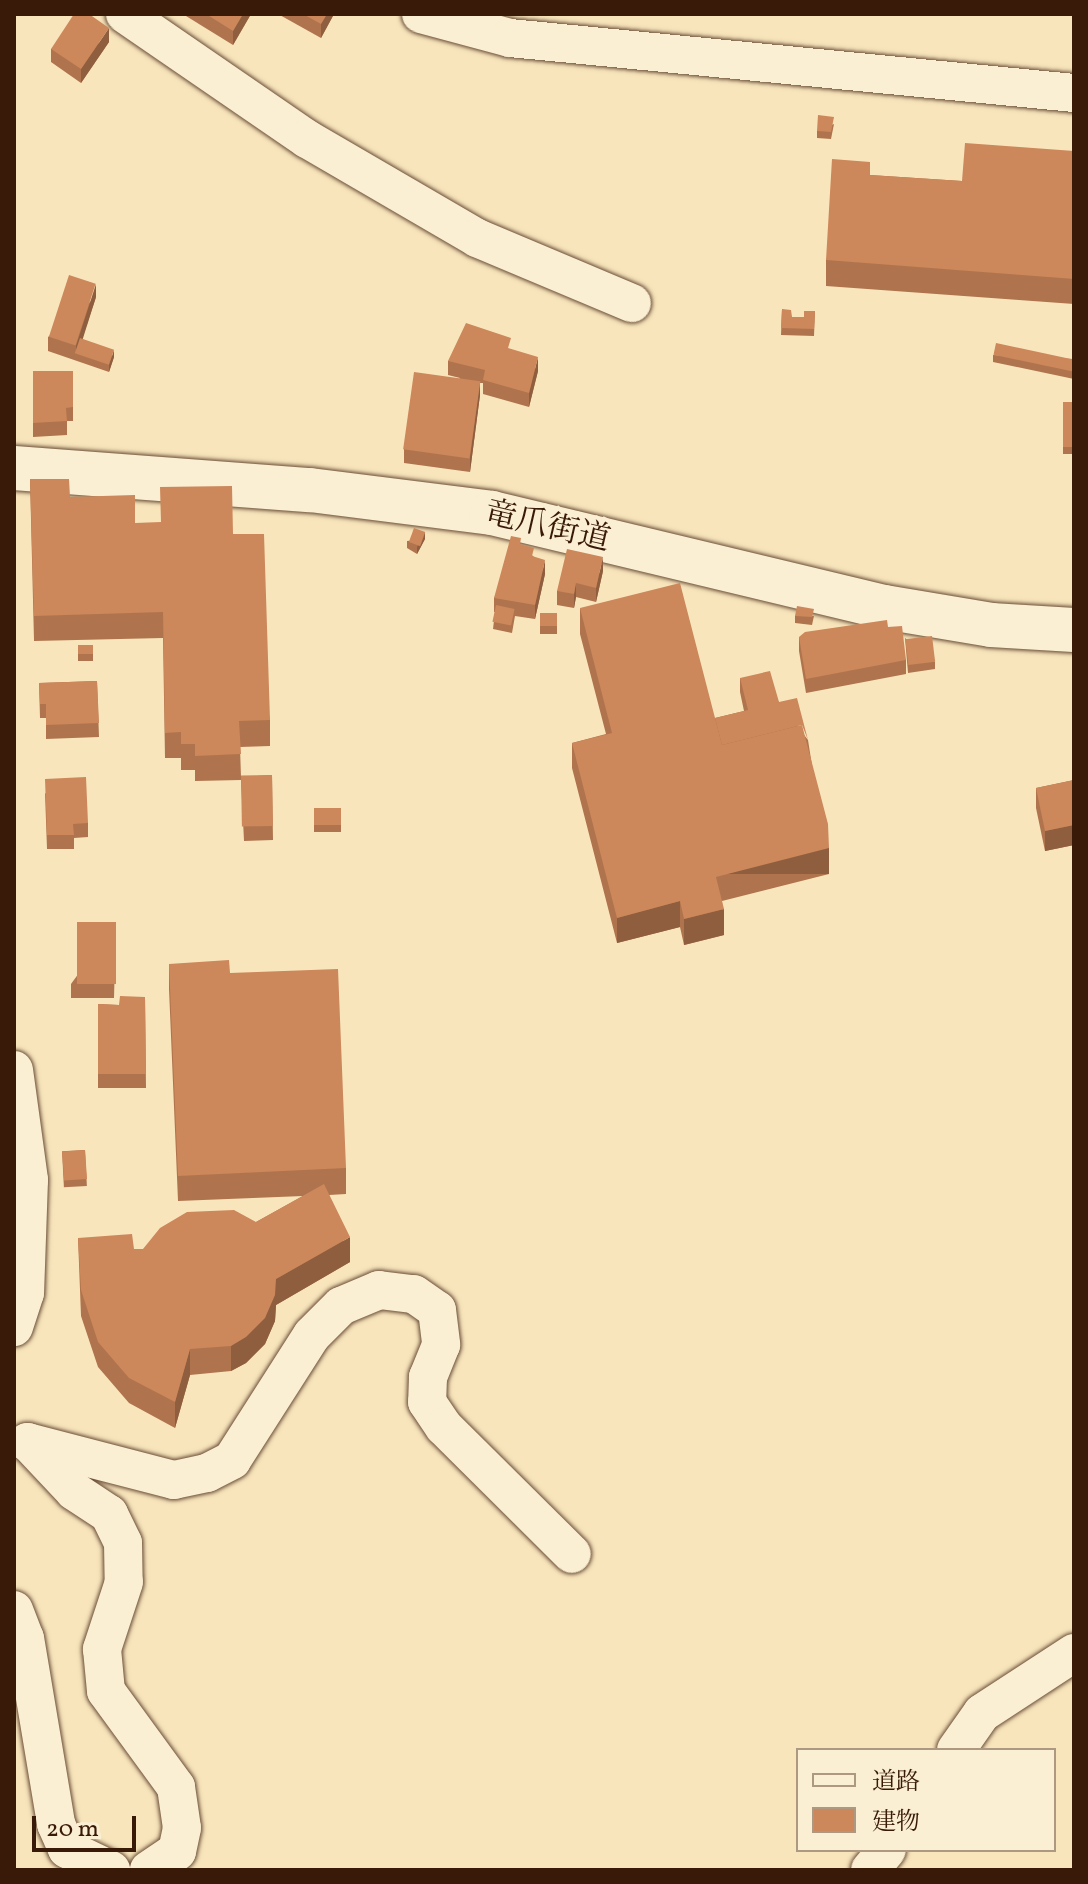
<!DOCTYPE html>
<meta charset="utf-8">
<style>
body{margin:0}
#map{position:relative;width:1088px;height:1884px;overflow:hidden;background:#f8e5bc;font-family:Vollkorn,"Noto Serif JP",serif}
div>[style]{position:absolute}
[style*='--x']{left:calc(var(--x)*1px);top:calc(var(--y)*1px);width:calc(var(--w)*1px);rotate:calc(var(--a)*1deg)}
.roads{filter:drop-shadow(0 0 2px #694d36) drop-shadow(0 0 2px #694d36)}
.street>*{height:38px;margin:-19px;padding:0 19px;transform-origin:19px;border-radius:19px;background:#faeed3}
.secondary>*{height:44px;margin:-22px;padding:0 22px;transform-origin:22px;border-radius:22px;background:#faeed3}
.wall>*{inset:0;background:#af744d;transform-origin:0 0}
.shaded-wall>*{inset:0;background:#8f5e3f;transform-origin:0 0}
.building>*{inset:0;background:#cc875a;transform-origin:0 0}
span{translate:-50% -50%;white-space:nowrap;text-align:center;line-height:1.15;-webkit-text-stroke:8px #faeed3;paint-order:stroke}
.street-label{font-size:32px;color:#391a09}
.frame{position:absolute;inset:0;border:16px solid #391a09;pointer-events:none}
.legend{position:absolute;left:796px;top:1748px;width:260px;height:104px;box-sizing:border-box;background:#faeed3;border:2px solid #ad9982;margin:0;padding:10px 14px;list-style:none;font-size:24px;color:#391a09}
.legend li{display:flex;align-items:center;gap:16px;height:40px}
.legend b{width:40px;border:2px solid #ad9982}
.scale{position:absolute;left:32px;top:1816px;width:104px;height:36px;box-sizing:border-box;border:4px solid #391a09;border-top:0;padding-left:10px;font-size:24px;line-height:28px;white-space:nowrap;color:#391a09;-webkit-text-stroke:6px #faeed3;paint-order:stroke}
</style>
<div id="map">
<div class="roads">
<div class="street">
<i style="--x:125;--y:14;--w:221;--a:34.5"></i>
<i style="--x:307;--y:139;--w:197;--a:30.2"></i>
<i style="--x:477;--y:238;--w:168;--a:22.8"></i>
<i style="--x:421;--y:14;--w:92;--a:15.1"></i>
<i style="--x:510;--y:38;--w:567;--a:5.57"></i>
<i style="--x:14;--y:1070;--w:111;--a:82.2"></i>
<i style="--x:29;--y:1180;--w:113;--a:92"></i>
<i style="--x:25;--y:1293;--w:36;--a:108"></i>
<i style="--x:27;--y:1442;--w:152;--a:14.5"></i>
<i style="--x:174;--y:1480;--w:34;--a:-12"></i>
<i style="--x:207;--y:1473;--w:28;--a:-27"></i>
<i style="--x:232;--y:1460;--w:148;--a:-57.4"></i>
<i style="--x:312;--y:1335;--w:41;--a:-45"></i>
<i style="--x:341;--y:1306;--w:41;--a:-22.8"></i>
<i style="--x:379;--y:1290;--w:35;--a:7"></i>
<i style="--x:414;--y:1294;--w:28;--a:35"></i>
<i style="--x:437;--y:1310;--w:35;--a:83"></i>
<i style="--x:441;--y:1345;--w:35;--a:112"></i>
<i style="--x:428;--y:1377;--w:25;--a:92"></i>
<i style="--x:427;--y:1402;--w:30;--a:56"></i>
<i style="--x:444;--y:1427;--w:180;--a:44.8"></i>
<i style="--x:28;--y:1442;--w:67;--a:46.8"></i>
<i style="--x:74;--y:1491;--w:42;--a:33.3"></i>
<i style="--x:109;--y:1514;--w:32;--a:64"></i>
<i style="--x:123;--y:1543;--w:39;--a:89"></i>
<i style="--x:124;--y:1582;--w:71;--a:108.2"></i>
<i style="--x:102;--y:1649;--w:42;--a:84.6"></i>
<i style="--x:106;--y:1691;--w:119;--a:53.9"></i>
<i style="--x:176;--y:1787;--w:41;--a:81.7"></i>
<i style="--x:182;--y:1828;--w:24;--a:102"></i>
<i style="--x:177;--y:1851;--w:34;--a:146"></i>
<i style="--x:14;--y:1610;--w:30;--a:69"></i>
<i style="--x:25;--y:1638;--w:189;--a:80.5"></i>
<i style="--x:56;--y:1824;--w:27;--a:66"></i>
<i style="--x:67;--y:1849;--w:49;--a:25.5"></i>
<i style="--x:956;--y:1750;--w:45;--a:-54.9"></i>
<i style="--x:982;--y:1713;--w:110;--a:-33.1"></i>
<i style="--x:870;--y:1870;--w:26;--a:-50"></i>
</div>
<div class="secondary">
<i style="--x:14;--y:468;--w:297;--a:4.3"></i>
<i style="--x:310;--y:490;--w:183;--a:7.2"></i>
<i style="--x:492;--y:513;--w:403;--a:13.5"></i>
<i style="--x:884;--y:607;--w:109;--a:9.5"></i>
<i style="--x:991;--y:625;--w:83;--a:3.4"></i>
</div>
</div>
<div class="wall">
<i style="clip-path:polygon(186px 14px,251px 14px,233px 45px,186px 16px)"></i>
<i style="clip-path:polygon(278px 14px,334px 14px,321px 38px)"></i>
<i style="clip-path:polygon(109px 42px,81px 83px,51px 62px,51px 49px)"></i>
<i style="clip-path:polygon(834px 124px,831px 139px,817px 138px,817px 131px)"></i>
<i style="clip-path:polygon(1074px 151px,1074px 304px,826px 286px,826px 260px,870px 175px,962px 181px)"></i>
<i style="clip-path:polygon(96px 297px,82px 339px,114px 357px,109px 372px,48px 351px,48px 337px)"></i>
<i style="clip-path:polygon(782px 309px,792px 317px,804px 317px,815px 311px,814px 336px,781px 335px)"></i>
<i style="clip-path:polygon(511px 349px,538px 371px,529px 407px,483px 394px,483px 383px,480px 383px,480px 395px,470px 472px,404px 463px,404px 449px,460px 378px,448px 375px,448px 361px)"></i>
<i style="clip-path:polygon(993px 355px,1074px 359px,1074px 379px,993px 362px)"></i>
<i style="clip-path:polygon(33px 371px,73px 371px,73px 421px,67px 421px,67px 435px,33px 437px)"></i>
<i style="left:1063px;top:402px;width:11px;height:52px"></i>
<i style="clip-path:polygon(30px 479px,70px 497px,135px 523px,233px 534px,270px 720px,270px 746px,240px 747px,241px 777px,272px 775px,273px 840px,244px 841px,241px 780px,195px 781px,195px 770px,181px 770px,181px 758px,165px 758px,163px 638px,34px 641px)"></i>
<i style="clip-path:polygon(425px 539px,417px 554px,407px 548px,407px 541px)"></i>
<i style="clip-path:polygon(521px 545px,534px 557px,545px 574px,535px 619px,515px 616px,512px 633px,493px 629px,495px 612px,494px 612px,494px 598px)"></i>
<i style="clip-path:polygon(603px 571px,596px 602px,576px 597px,574px 608px,557px 605px,557px 591px)"></i>
<i style="clip-path:polygon(580px 608px,715px 718px,744px 711px,740px 692px,740px 678px,779px 702px,808px 740px,829px 874px,722px 901px,724px 935px,684px 945px,680px 927px,617px 943px,572px 768px,572px 743px,606px 734px,580px 634px)"></i>
<i style="left:540px;top:613px;width:17px;height:21px"></i>
<i style="clip-path:polygon(795px 616px,814px 616px,812px 625px,795px 623px)"></i>
<i style="clip-path:polygon(888px 627px,906px 660px,906px 674px,806px 693px,799px 651px,799px 637px)"></i>
<i style="clip-path:polygon(905px 638px,935px 662px,935px 669px,908px 673px)"></i>
<i style="left:93px;top:645px;width:16px;height:15px;rotate:90deg"></i>
<i style="clip-path:polygon(97px 681px,99px 737px,46px 739px,46px 718px,40px 718px,39px 683px)"></i>
<i style="clip-path:polygon(1074px 780px,1074px 845px,1045px 851px,1036px 808px,1036px 788px)"></i>
<i style="clip-path:polygon(45px 793px,88px 823px,88px 837px,74px 838px,74px 849px,47px 849px)"></i>
<i style="left:341px;top:808px;width:24px;height:27px;rotate:90deg"></i>
<i style="clip-path:polygon(116px 922px,114px 998px,71px 998px,71px 984px)"></i>
<i style="clip-path:polygon(169px 964px,230px 973px,346px 1168px,346px 1194px,329px 1195px,350px 1262px,276px 1305px,275px 1321px,265px 1344px,246px 1363px,231px 1371px,190px 1375px,175px 1428px,129px 1403px,98px 1367px,81px 1316px,78px 1238px,134px 1249px,143px 1249px,256px 1222px,303px 1196px,178px 1201px,169px 989px)"></i>
<i style="clip-path:polygon(145px 997px,146px 1088px,98px 1088px,98px 1004px,119px 1005px)"></i>
<i style="left:85px;top:1150px;width:36px;height:23px;rotate:87deg"></i>
</div>
<div class="shaded-wall">
<i style="clip-path:polygon(243px 14px,251px 14px,233px 45px,233px 31px)"></i>
<i style="clip-path:polygon(327px 14px,334px 14px,321px 38px,321px 24px)"></i>
<i style="clip-path:polygon(109px 28px,109px 42px,81px 83px,81px 69px)"></i>
<i style="clip-path:polygon(96px 284px,96px 297px,78px 354px,76px 353px,76px 346px)"></i>
<i style="clip-path:polygon(114px 350px,114px 357px,109px 372px,109px 365px)"></i>
<i style="clip-path:polygon(538px 357px,538px 371px,529px 407px,529px 393px)"></i>
<i style="clip-path:polygon(480px 381px,480px 395px,470px 472px,470px 458px)"></i>
<i style="clip-path:polygon(425px 532px,425px 539px,417px 554px,417px 547px)"></i>
<i style="clip-path:polygon(603px 557px,603px 571px,596px 602px,596px 588px)"></i>
<i style="clip-path:polygon(545px 560px,545px 574px,535px 619px,535px 605px)"></i>
<i style="clip-path:polygon(576px 583px,576px 597px,574px 608px,574px 594px)"></i>
<i style="clip-path:polygon(1074px 825px,1074px 845px,1045px 851px,1045px 831px)"></i>
<i style="left:829px;top:848px;width:26px;height:117px;rotate:90deg"></i>
<i style="clip-path:polygon(680px 901px,680px 927px,617px 943px,617px 918px)"></i>
<i style="clip-path:polygon(724px 909px,724px 935px,684px 945px,684px 919px)"></i>
<i style="clip-path:polygon(350px 1237px,350px 1262px,276px 1305px,275px 1321px,265px 1344px,246px 1363px,231px 1371px,231px 1346px,276px 1279px)"></i>
<i style="clip-path:polygon(190px 1349px,190px 1375px,175px 1428px,175px 1402px)"></i>
</div>
<div class="building">
<i style="clip-path:polygon(74px 14px,89px 14px,109px 28px,81px 69px,51px 49px)"></i>
<i style="clip-path:polygon(206px 14px,243px 14px,233px 31px)"></i>
<i style="clip-path:polygon(303px 14px,327px 14px,321px 24px)"></i>
<i style="clip-path:polygon(818px 115px,834px 117px,831px 132px,817px 131px)"></i>
<i style="clip-path:polygon(965px 143px,1074px 151px,1074px 279px,826px 260px,832px 159px,870px 162px,870px 175px,962px 181px)"></i>
<i style="left:69px;top:275px;width:28px;height:65px;rotate:18deg"></i>
<i style="clip-path:polygon(782px 309px,791px 310px,792px 317px,804px 317px,804px 311px,815px 311px,814px 329px,781px 328px)"></i>
<i style="clip-path:polygon(466px 323px,511px 338px,508px 348px,538px 357px,529px 393px,483px 380px,485px 370px,448px 361px)"></i>
<i style="left:80px;top:338px;width:36px;height:16px;rotate:19deg"></i>
<i style="left:996px;top:343px;width:80px;height:12px;rotate:12deg"></i>
<i style="clip-path:polygon(33px 371px,73px 371px,73px 407px,66px 408px,67px 421px,33px 423px)"></i>
<i style="left:414px;top:372px;width:67px;height:78px;rotate:8deg"></i>
<i style="left:1063px;top:402px;width:11px;height:45px"></i>
<i style="clip-path:polygon(30px 479px,69px 479px,70px 497px,135px 495px,135px 523px,161px 522px,160px 487px,232px 486px,233px 534px,264px 534px,270px 720px,239px 721px,241px 754px,195px 756px,195px 744px,181px 744px,181px 732px,165px 733px,163px 612px,34px 616px)"></i>
<i style="left:414px;top:528px;width:12px;height:15px;rotate:20deg"></i>
<i style="clip-path:polygon(511px 536px,521px 538px,520px 544px,534px 548px,532px 556px,545px 560px,535px 605px,494px 598px)"></i>
<i style="clip-path:polygon(567px 549px,603px 557px,596px 588px,576px 583px,574px 594px,557px 591px)"></i>
<i style="clip-path:polygon(680px 583px,722px 745px,802px 725px,828px 824px,829px 848px,716px 877px,724px 909px,684px 919px,680px 901px,617px 918px,572px 743px,612px 733px,580px 608px)"></i>
<i style="left:496px;top:605px;width:19px;height:17px;rotate:12deg"></i>
<i style="clip-path:polygon(797px 606px,814px 609px,812px 617px,795px 616px)"></i>
<i style="left:540px;top:613px;width:17px;height:13px"></i>
<i style="clip-path:polygon(887px 620px,888px 627px,902px 626px,906px 660px,806px 679px,799px 637px,805px 632px)"></i>
<i style="left:932px;top:636px;width:26px;height:27px;rotate:83deg"></i>
<i style="left:93px;top:645px;width:9px;height:15px;rotate:90deg"></i>
<i style="clip-path:polygon(770px 671px,779px 702px,797px 698px,808px 740px,802px 725px,722px 745px,715px 718px,748px 710px,740px 678px)"></i>
<i style="clip-path:polygon(97px 681px,99px 723px,46px 725px,46px 704px,40px 704px,39px 683px)"></i>
<i style="left:272px;top:775px;width:51px;height:31px;rotate:89deg"></i>
<i style="clip-path:polygon(86px 777px,88px 823px,73px 824px,74px 835px,47px 835px,45px 779px)"></i>
<i style="clip-path:polygon(1074px 780px,1074px 825px,1045px 831px,1036px 788px)"></i>
<i style="left:341px;top:808px;width:17px;height:27px;rotate:90deg"></i>
<i style="left:77px;top:922px;width:39px;height:62px"></i>
<i style="clip-path:polygon(229px 960px,230px 973px,338px 969px,346px 1168px,178px 1176px,169px 964px)"></i>
<i style="clip-path:polygon(120px 996px,145px 997px,146px 1074px,98px 1074px,98px 1004px,119px 1005px)"></i>
<i style="left:85px;top:1150px;width:29px;height:23px;rotate:86deg"></i>
<i style="clip-path:polygon(324px 1184px,350px 1237px,276px 1279px,275px 1295px,265px 1318px,246px 1337px,231px 1346px,190px 1349px,175px 1402px,129px 1378px,98px 1342px,81px 1290px,78px 1238px,132px 1234px,134px 1249px,143px 1249px,160px 1228px,187px 1212px,234px 1210px,256px 1222px)"></i>
</div>
<div class="street-label">
<span style="left:547px;top:528px;rotate:13deg">竜爪街道</span>
</div>
<div class="frame"></div>
<ul class="legend">
<li><b style="height:10px;background:#faeed3"></b>道路</li>
<li><b style="height:22px;background:#cc875a"></b>建物</li>
</ul>
<div class="scale">20 m</div>
</div>
